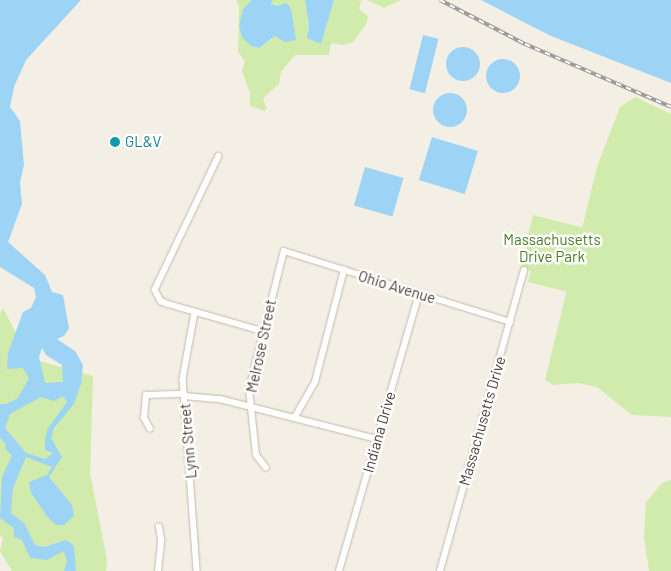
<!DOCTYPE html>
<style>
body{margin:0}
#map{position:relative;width:671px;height:571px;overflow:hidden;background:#f4efe5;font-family:Barlow,sans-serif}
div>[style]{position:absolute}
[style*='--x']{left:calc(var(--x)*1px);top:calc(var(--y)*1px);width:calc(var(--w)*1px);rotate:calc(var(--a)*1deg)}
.green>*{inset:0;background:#d0ebab}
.water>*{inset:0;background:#9dd4f5;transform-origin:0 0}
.round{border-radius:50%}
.roads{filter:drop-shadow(0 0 1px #c3b9aa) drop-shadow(0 0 1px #c3b9aa)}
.minor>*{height:5.5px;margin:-2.75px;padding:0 2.75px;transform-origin:2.75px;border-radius:2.75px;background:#fff}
.rail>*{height:4px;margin-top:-2px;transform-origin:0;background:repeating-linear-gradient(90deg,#fff 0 5.5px,#959595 0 11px);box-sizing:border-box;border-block:1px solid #959595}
.dots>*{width:14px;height:14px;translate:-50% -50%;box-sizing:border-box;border:2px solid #fff;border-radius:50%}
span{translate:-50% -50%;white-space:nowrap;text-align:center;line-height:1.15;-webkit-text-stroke:5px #fff;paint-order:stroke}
.culture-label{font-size:15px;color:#0d838f}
.left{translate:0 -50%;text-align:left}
.park-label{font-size:15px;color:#487d23}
.street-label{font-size:15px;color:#473f34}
</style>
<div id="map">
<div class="green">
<i style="clip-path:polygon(236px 0,252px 0,251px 46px,259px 48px,272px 39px,278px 6px,270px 4px,272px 0,305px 0,309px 26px,307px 38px,321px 43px,334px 0,361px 0,359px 9px,368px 16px,367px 23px,353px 42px,343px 45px,331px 43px,329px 55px,295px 55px,281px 72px,279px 84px,263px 98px,267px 109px,265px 111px,250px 106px,250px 93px,242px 71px,245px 61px,238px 52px,239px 6px)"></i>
<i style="clip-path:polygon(367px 0,401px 0,384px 8px)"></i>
<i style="clip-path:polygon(635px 97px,671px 114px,671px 417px,632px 415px,597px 387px,578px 383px,553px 385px,545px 380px,597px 167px,620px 107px)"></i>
<i style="clip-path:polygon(533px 215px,584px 228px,568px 292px,528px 282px,531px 271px,520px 268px)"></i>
<i style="clip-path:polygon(3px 308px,29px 358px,93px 376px,90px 473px,107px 560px,106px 571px,12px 571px,0 551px,3px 538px,0 535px,0 314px)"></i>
<i style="clip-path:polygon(671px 480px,671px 571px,649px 571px,644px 537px,646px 502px,662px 483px)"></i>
</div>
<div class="water">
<i style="clip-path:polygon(evenodd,0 0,81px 0,26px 60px,14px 87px,10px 107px,20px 121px,24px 165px,20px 182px,22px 204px,8px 242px,45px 275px,52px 292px,63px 295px,69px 328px,64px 336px,57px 339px,75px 351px,83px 365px,81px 384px,74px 404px,54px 428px,51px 438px,62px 457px,49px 477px,72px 505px,74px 516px,64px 525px,56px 525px,49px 519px,31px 493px,29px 482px,47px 475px,52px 467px,26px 457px,13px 488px,11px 513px,24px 523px,35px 545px,44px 547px,66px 540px,74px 546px,76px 571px,64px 571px,67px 561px,64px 551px,47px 560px,30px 558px,22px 540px,14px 537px,14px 528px,0 518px,2px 477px,12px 455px,5px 449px,6px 444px,0 438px,0 404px,6px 404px,18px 398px,29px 378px,23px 368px,7px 369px,8px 353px,23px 312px,31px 308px,36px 297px,34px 288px,0 267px,0 0,42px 348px,46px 355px,62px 365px,63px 382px,45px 383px,39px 357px,42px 348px,0 0,63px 396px,67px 402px,48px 428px,45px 439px,45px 450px,53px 453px,45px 459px,26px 453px,5px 428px,10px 414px,41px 397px,54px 401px,63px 396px)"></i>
<i style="clip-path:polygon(252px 0,272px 0,271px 4px,278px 6px,286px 3px,291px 8px,296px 40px,285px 42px,275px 36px,259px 48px,251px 46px,242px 37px,239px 26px,243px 9px)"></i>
<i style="clip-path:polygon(305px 0,334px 0,321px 44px,307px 38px,309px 26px)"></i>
<i style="clip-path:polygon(481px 0,671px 0,671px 83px,551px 36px)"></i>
<i style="left:423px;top:35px;width:16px;height:56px;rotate:14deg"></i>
<i class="round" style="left:446px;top:47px;width:34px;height:34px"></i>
<i class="round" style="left:486px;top:59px;width:34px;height:34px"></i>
<i class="round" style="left:433px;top:93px;width:34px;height:34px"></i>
<i style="left:432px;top:137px;width:48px;height:45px;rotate:17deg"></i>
<i style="left:365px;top:167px;width:40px;height:40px;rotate:16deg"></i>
</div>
<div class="roads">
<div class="minor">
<i style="--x:219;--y:156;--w:148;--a:115.5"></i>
<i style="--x:155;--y:290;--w:13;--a:61"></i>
<i style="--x:161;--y:301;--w:8;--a:23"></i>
<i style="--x:168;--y:304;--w:98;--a:16"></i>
<i style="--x:195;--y:313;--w:67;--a:100.3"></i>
<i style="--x:183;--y:379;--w:193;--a:85.8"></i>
<i style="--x:184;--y:396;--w:36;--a:5"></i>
<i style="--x:220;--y:399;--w:162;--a:14.3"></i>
<i style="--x:295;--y:417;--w:40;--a:-60.3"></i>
<i style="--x:315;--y:382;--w:116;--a:-75.5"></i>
<i style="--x:150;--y:429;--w:13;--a:-119"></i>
<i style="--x:144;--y:418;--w:23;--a:-85"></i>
<i style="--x:146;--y:395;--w:38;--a:-2"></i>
<i style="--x:266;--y:468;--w:16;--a:-128"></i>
<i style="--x:256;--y:455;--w:65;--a:-96.1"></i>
<i style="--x:249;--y:390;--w:143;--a:-75.9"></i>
<i style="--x:284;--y:251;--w:237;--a:17.4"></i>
<i style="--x:158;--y:571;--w:31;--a:-84"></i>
<i style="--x:161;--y:540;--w:13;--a:-99"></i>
<i style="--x:339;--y:571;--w:288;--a:-73.9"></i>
<i style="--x:440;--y:571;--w:312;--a:-74.4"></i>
</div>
</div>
<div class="rail">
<i style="--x:440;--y:0;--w:96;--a:27.4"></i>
<i style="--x:525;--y:44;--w:159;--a:23.3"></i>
</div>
<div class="dots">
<i style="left:115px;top:142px;background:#0f9aa8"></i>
</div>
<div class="culture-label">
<span class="left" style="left:125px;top:142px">GL&amp;V</span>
</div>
<div class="park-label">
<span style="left:552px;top:248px">Massachusetts<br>Drive Park</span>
</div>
<div class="street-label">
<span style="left:397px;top:287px;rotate:17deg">Ohio Avenue</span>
<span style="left:261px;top:346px;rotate:-78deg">Melrose Street</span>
<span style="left:482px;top:421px;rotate:-74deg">Massachusetts Drive</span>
<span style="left:379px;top:432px;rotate:-74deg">Indiana Drive</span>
<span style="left:188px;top:441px;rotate:-95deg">Lynn Street</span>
</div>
</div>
